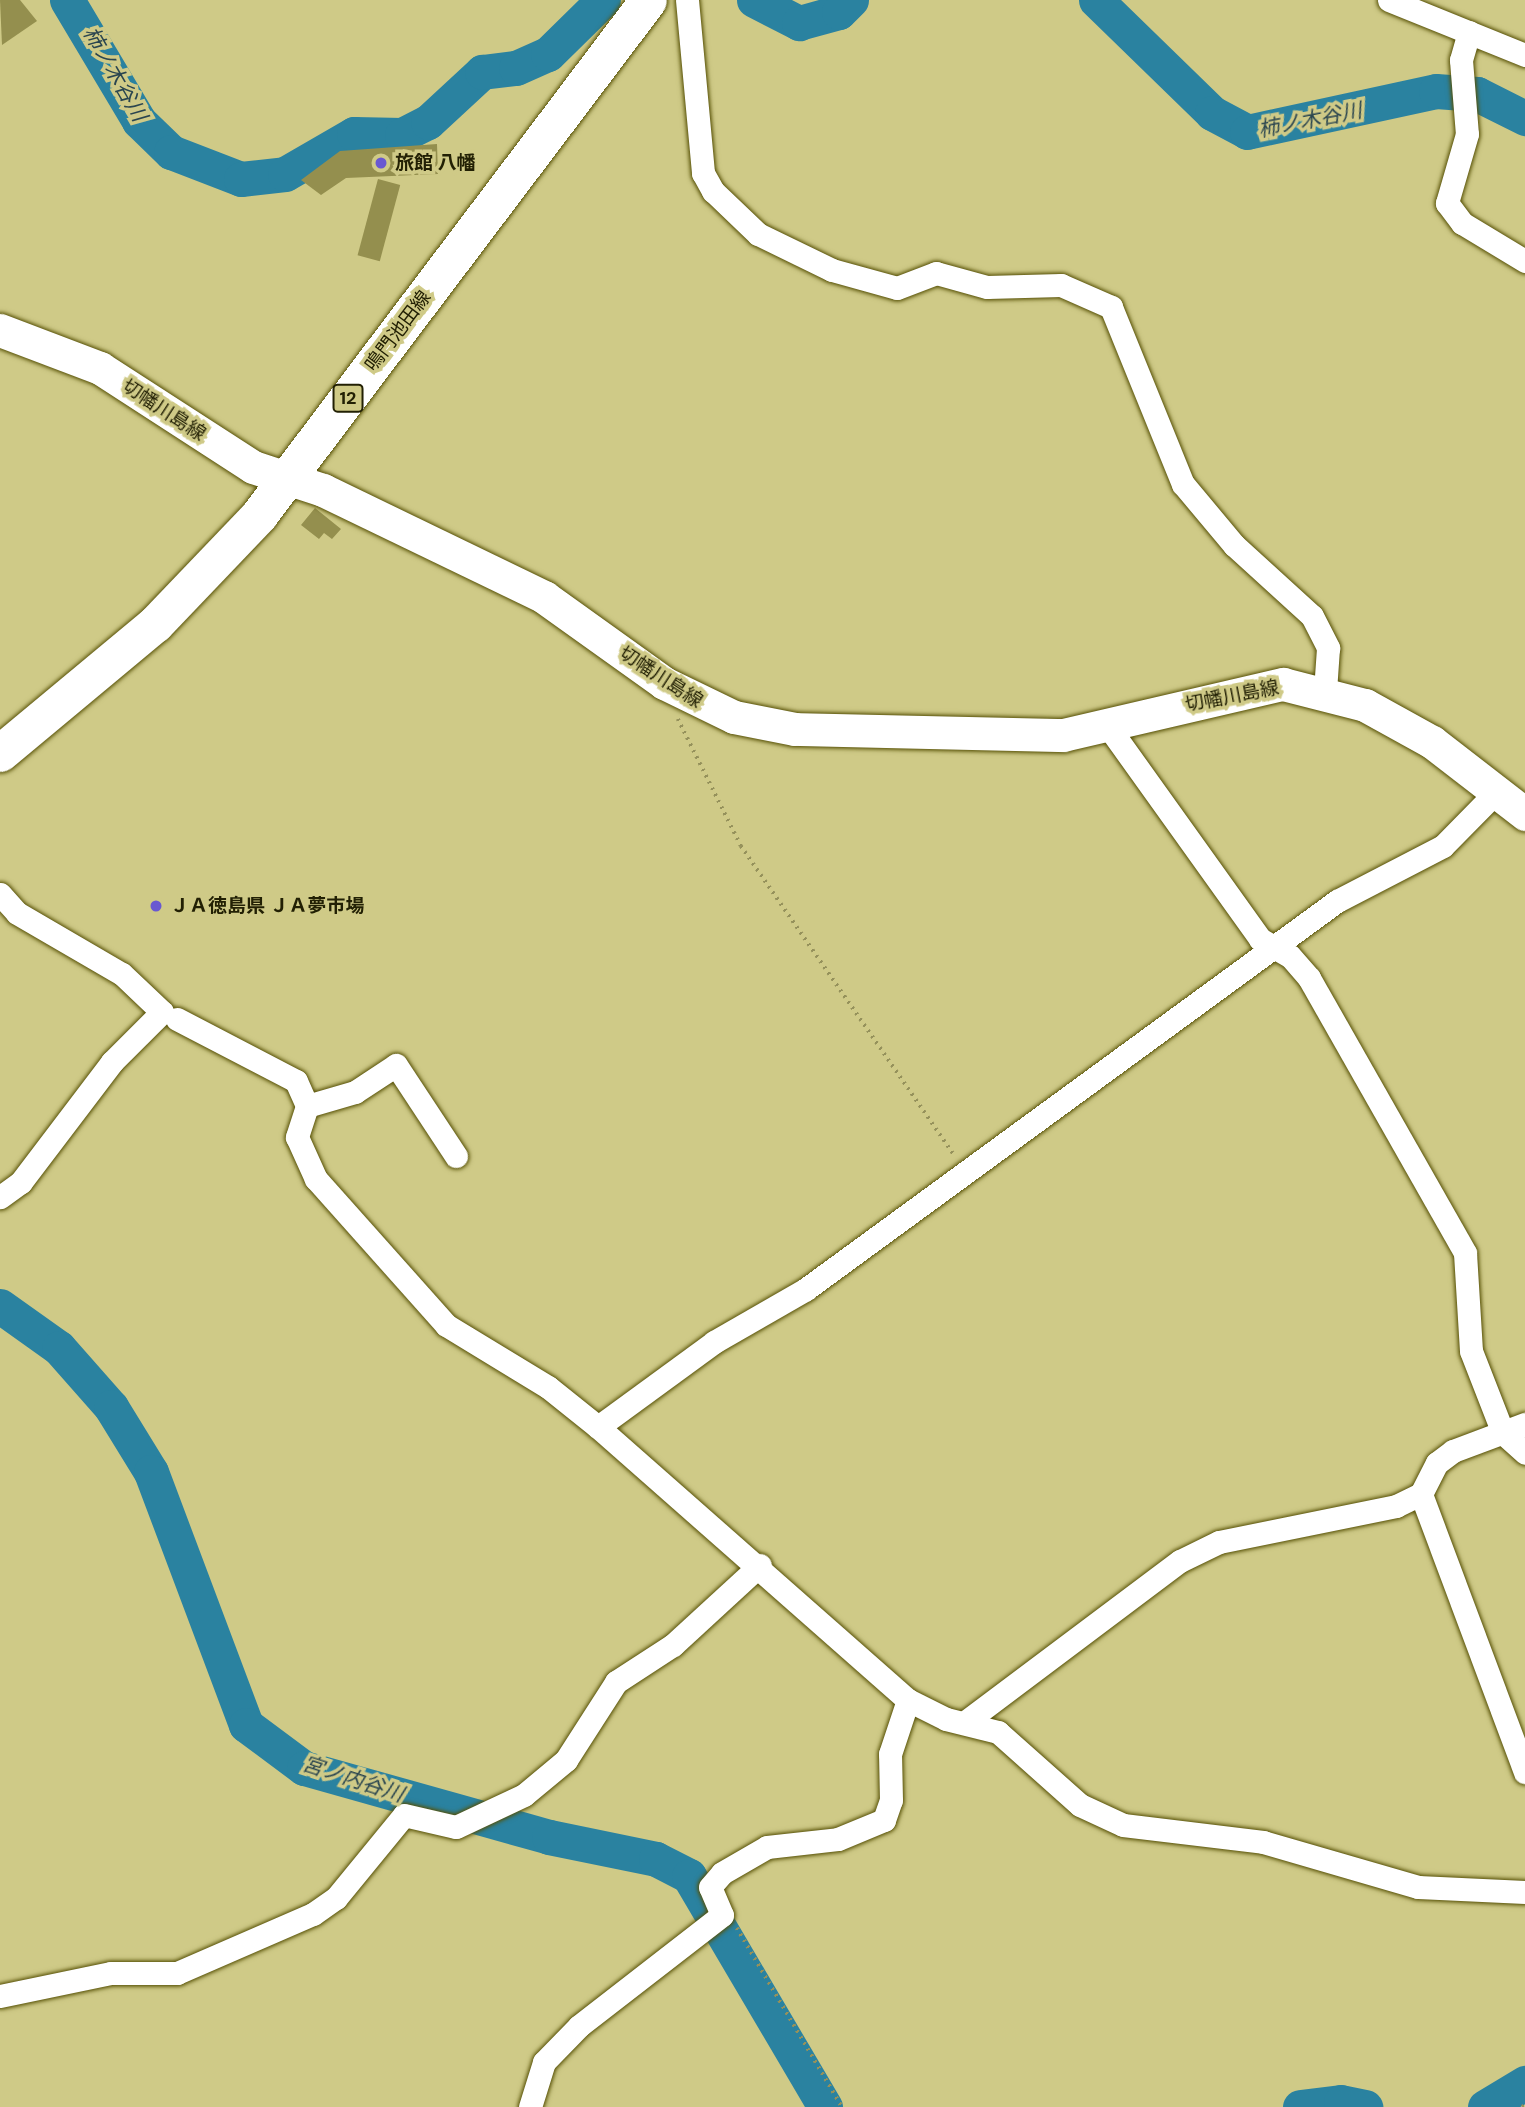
<!DOCTYPE html>
<meta charset="utf-8">
<style>
body{margin:0}
#map{position:relative;width:1525px;height:2107px;overflow:hidden;background:#cfca87;font-family:"DM Sans","Noto Sans JP",sans-serif}
div>[style]{position:absolute}
[style*='--x']{left:calc(var(--x)*1px);top:calc(var(--y)*1px);width:calc(var(--w)*1px);rotate:calc(var(--a)*1deg)}
.river>*{height:35px;margin:-17.5px;padding:0 17.5px;transform-origin:17.5px;border-radius:17.5px;background:#2a82a0}
.building>*{inset:0;background:#948f4e;transform-origin:0 0}
.path>*{height:3.5px;margin-top:-1.75px;transform-origin:0;background:repeating-linear-gradient(90deg,#95915b 0 2px,transparent 0 7px)}
.roads{filter:drop-shadow(0 0 2px #565005) drop-shadow(0 0 2px #565005)}
.minor>*{height:23px;margin:-11.5px;padding:0 11.5px;transform-origin:11.5px;border-radius:11.5px;background:#fff}
.secondary>*{height:33px;margin:-16.5px;padding:0 16.5px;transform-origin:16.5px;border-radius:16.5px;background:#fff}
.primary>*{height:37px;margin:-18.5px;padding:0 18.5px;transform-origin:18.5px;border-radius:18.5px;background:#fff}
.dots>*{width:19px;height:19px;translate:-50% -50%;box-sizing:border-box;border:4px solid #cfca87;border-radius:50%}
span{translate:-50% -50%;white-space:nowrap;text-align:center;line-height:1.15;-webkit-text-stroke:7px #cfca87;paint-order:stroke}
.shield-label span{padding:2px 5px;background:#cfca87;border:2px solid;border-radius:5px;-webkit-text-stroke-width:0}
.shield-label{font-size:18px;color:#222004;font-weight:700}
.poi-label{font-size:19px;color:#222004;font-weight:700}
.left{translate:0 -50%;text-align:left}
.street-label{font-size:19px;color:#222004}
.water-label{font-size:21px;color:#2a454f;font-style:italic}
</style>
<div id="map">
<div class="river">
<i style="--x:67;--y:0;--w:141;--a:59.2"></i>
<i style="--x:139;--y:121;--w:45;--a:44.1"></i>
<i style="--x:171;--y:152;--w:75;--a:21.1"></i>
<i style="--x:241;--y:179;--w:44;--a:-6.5"></i>
<i style="--x:285;--y:174;--w:80;--a:-30.1"></i>
<i style="--x:354;--y:134;--w:48;--a:1.2"></i>
<i style="--x:402;--y:135;--w:29;--a:-27"></i>
<i style="--x:428;--y:122;--w:74;--a:-42.8"></i>
<i style="--x:482;--y:72;--w:34;--a:-7"></i>
<i style="--x:516;--y:68;--w:35;--a:-24"></i>
<i style="--x:548;--y:54;--w:77;--a:-44.5"></i>
<i style="--x:754;--y:0;--w:51;--a:27.1"></i>
<i style="--x:799;--y:23;--w:41;--a:-15.4"></i>
<i style="--x:839;--y:12;--w:17;--a:-45"></i>
<i style="--x:1096;--y:0;--w:162;--a:44.2"></i>
<i style="--x:1212;--y:113;--w:40;--a:28"></i>
<i style="--x:1247;--y:132;--w:193;--a:-12.2"></i>
<i style="--x:1436;--y:91;--w:41;--a:4.2"></i>
<i style="--x:1477;--y:94;--w:54;--a:26.6"></i>
<i style="--x:0;--y:1306;--w:72;--a:35.4"></i>
<i style="--x:59;--y:1348;--w:79;--a:48.6"></i>
<i style="--x:111;--y:1407;--w:76;--a:58.4"></i>
<i style="--x:151;--y:1472;--w:270;--a:69.4"></i>
<i style="--x:246;--y:1725;--w:72;--a:36.6"></i>
<i style="--x:304;--y:1768;--w:255;--a:15.7"></i>
<i style="--x:549;--y:1837;--w:109;--a:11.6"></i>
<i style="--x:656;--y:1859;--w:37;--a:27"></i>
<i style="--x:689;--y:1876;--w:268;--a:59.5"></i>
<i style="--x:1300;--y:2107;--w:41;--a:-7"></i>
<i style="--x:1341;--y:2102;--w:25;--a:12"></i>
<i style="--x:1485;--y:2107;--w:47;--a:-31"></i>
</div>
<div class="building">
<i style="clip-path:polygon(0 0,20px 0,37px 21px,2px 45px)"></i>
<i style="clip-path:polygon(437px 144px,438px 174px,346px 178px,321px 195px,301px 180px,340px 151px)"></i>
<i style="left:378px;top:179px;width:23px;height:79px;rotate:15deg"></i>
<i style="clip-path:polygon(315px 508px,341px 529px,332px 539px,324px 533px,319px 539px,301px 525px)"></i>
</div>
<div class="path">
<i style="--x:678;--y:719;--w:142;--a:63.6"></i>
<i style="--x:741;--y:846;--w:375;--a:55.4"></i>
<i style="--x:737;--y:1928;--w:208;--a:59.6"></i>
<i style="--x:1522;--y:2107;--w:4;--a:-34"></i>
</div>
<div class="roads">
<div class="minor">
<i style="--x:687;--y:0;--w:174;--a:84.7"></i>
<i style="--x:703;--y:173;--w:21;--a:61"></i>
<i style="--x:713;--y:191;--w:62;--a:43.7"></i>
<i style="--x:758;--y:234;--w:82;--a:25.9"></i>
<i style="--x:832;--y:270;--w:67;--a:15.5"></i>
<i style="--x:897;--y:288;--w:42;--a:-21"></i>
<i style="--x:936;--y:273;--w:53;--a:15.4"></i>
<i style="--x:987;--y:287;--w:74;--a:-1.5"></i>
<i style="--x:1061;--y:285;--w:55;--a:23.7"></i>
<i style="--x:1111;--y:307;--w:191;--a:67.9"></i>
<i style="--x:1183;--y:484;--w:80;--a:50.1"></i>
<i style="--x:1234;--y:545;--w:105;--a:42.3"></i>
<i style="--x:1312;--y:616;--w:36;--a:63"></i>
<i style="--x:1328;--y:648;--w:43;--a:94"></i>
<i style="--x:1389;--y:0;--w:147;--a:22"></i>
<i style="--x:1469;--y:32;--w:29;--a:106"></i>
<i style="--x:1461;--y:60;--w:74;--a:85.4"></i>
<i style="--x:1467;--y:134;--w:72;--a:106.2"></i>
<i style="--x:1447;--y:203;--w:25;--a:53"></i>
<i style="--x:1462;--y:223;--w:74;--a:31.1"></i>
<i style="--x:1107;--y:725;--w:263;--a:54.4"></i>
<i style="--x:1260;--y:939;--w:34;--a:30"></i>
<i style="--x:1290;--y:956;--w:29;--a:49"></i>
<i style="--x:1309;--y:978;--w:316;--a:60.4"></i>
<i style="--x:1465;--y:1253;--w:98;--a:86.5"></i>
<i style="--x:1471;--y:1351;--w:88;--a:68.7"></i>
<i style="--x:1503;--y:1433;--w:30;--a:42"></i>
<i style="--x:0;--y:894;--w:25;--a:48"></i>
<i style="--x:17;--y:913;--w:121;--a:30.2"></i>
<i style="--x:122;--y:974;--w:55;--a:43.5"></i>
<i style="--x:162;--y:1012;--w:71;--a:135"></i>
<i style="--x:112;--y:1062;--w:151;--a:127.2"></i>
<i style="--x:21;--y:1182;--w:26;--a:144"></i>
<i style="--x:177;--y:1019;--w:134;--a:27.5"></i>
<i style="--x:296;--y:1081;--w:27;--a:66"></i>
<i style="--x:307;--y:1106;--w:33;--a:108"></i>
<i style="--x:297;--y:1137;--w:46;--a:65.7"></i>
<i style="--x:316;--y:1179;--w:195;--a:48.3"></i>
<i style="--x:446;--y:1325;--w:119;--a:31.3"></i>
<i style="--x:548;--y:1387;--w:64;--a:38.7"></i>
<i style="--x:598;--y:1427;--w:413;--a:41.4"></i>
<i style="--x:908;--y:1700;--w:42;--a:26.6"></i>
<i style="--x:946;--y:1719;--w:54;--a:14"></i>
<i style="--x:998;--y:1732;--w:110;--a:41.7"></i>
<i style="--x:1080;--y:1805;--w:47;--a:24.9"></i>
<i style="--x:1123;--y:1825;--w:141;--a:6.9"></i>
<i style="--x:1263;--y:1842;--w:161;--a:16.2"></i>
<i style="--x:1418;--y:1887;--w:107;--a:2.7"></i>
<i style="--x:307;--y:1106;--w:50;--a:-16.3"></i>
<i style="--x:355;--y:1092;--w:49;--a:-33.4"></i>
<i style="--x:396;--y:1065;--w:109;--a:56.6"></i>
<i style="--x:598;--y:1427;--w:144;--a:-36.2"></i>
<i style="--x:714;--y:1342;--w:106;--a:-29.9"></i>
<i style="--x:806;--y:1289;--w:658;--a:-36.16"></i>
<i style="--x:1337;--y:901;--w:119;--a:-27.4"></i>
<i style="--x:1443;--y:846;--w:77;--a:-45.5"></i>
<i style="--x:1421;--y:1494;--w:297;--a:69.5"></i>
<i style="--x:968;--y:1720;--w:265;--a:-36.9"></i>
<i style="--x:1180;--y:1561;--w:43;--a:-26"></i>
<i style="--x:1219;--y:1542;--w:181;--a:-11.5"></i>
<i style="--x:1396;--y:1506;--w:28;--a:-26"></i>
<i style="--x:1421;--y:1494;--w:35;--a:-63"></i>
<i style="--x:1437;--y:1463;--w:20;--a:-37"></i>
<i style="--x:1453;--y:1451;--w:77;--a:-20.6"></i>
<i style="--x:0;--y:1996;--w:113;--a:-11.7"></i>
<i style="--x:111;--y:1973;--w:66;--a:0"></i>
<i style="--x:177;--y:1973;--w:148;--a:-23.5"></i>
<i style="--x:313;--y:1914;--w:28;--a:-35"></i>
<i style="--x:336;--y:1898;--w:107;--a:-50.7"></i>
<i style="--x:404;--y:1815;--w:53;--a:13"></i>
<i style="--x:456;--y:1827;--w:75;--a:-25.2"></i>
<i style="--x:524;--y:1795;--w:55;--a:-39.8"></i>
<i style="--x:566;--y:1760;--w:93;--a:-57.3"></i>
<i style="--x:616;--y:1682;--w:68;--a:-33"></i>
<i style="--x:673;--y:1645;--w:118;--a:-42.6"></i>
<i style="--x:530;--y:2107;--w:47;--a:-72.7"></i>
<i style="--x:544;--y:2062;--w:50;--a:-45.8"></i>
<i style="--x:579;--y:2026;--w:181;--a:-37.8"></i>
<i style="--x:722;--y:1915;--w:30;--a:-113"></i>
<i style="--x:710;--y:1887;--w:18;--a:-49"></i>
<i style="--x:722;--y:1873;--w:52;--a:-30"></i>
<i style="--x:767;--y:1847;--w:71;--a:-6.4"></i>
<i style="--x:838;--y:1839;--w:50;--a:-22.4"></i>
<i style="--x:884;--y:1820;--w:21;--a:-71"></i>
<i style="--x:891;--y:1800;--w:46;--a:-91.2"></i>
<i style="--x:890;--y:1754;--w:57;--a:-71.6"></i>
</div>
<div class="secondary">
<i style="--x:0;--y:330;--w:107;--a:20.8"></i>
<i style="--x:100;--y:368;--w:182;--a:32.9"></i>
<i style="--x:253;--y:467;--w:74;--a:18.2"></i>
<i style="--x:323;--y:490;--w:246;--a:25.8"></i>
<i style="--x:544;--y:597;--w:148;--a:35.6"></i>
<i style="--x:664;--y:683;--w:78;--a:25.9"></i>
<i style="--x:734;--y:717;--w:62;--a:11.1"></i>
<i style="--x:795;--y:729;--w:268;--a:1.3"></i>
<i style="--x:1063;--y:735;--w:226;--a:-13.1"></i>
<i style="--x:1283;--y:684;--w:85;--a:14.4"></i>
<i style="--x:1365;--y:705;--w:77;--a:28.9"></i>
<i style="--x:1432;--y:742;--w:118;--a:37.7"></i>
</div>
<div class="primary">
<i style="--x:0;--y:753;--w:202;--a:-39.8"></i>
<i style="--x:155;--y:624;--w:151;--a:-46.3"></i>
<i style="--x:259;--y:515;--w:645;--a:-52.93"></i>
</div>
</div>
<div class="dots">
<i style="left:381px;top:163px;background:#6958d1"></i>
<i style="left:156px;top:906px;background:#6958d1"></i>
</div>
<div class="shield-label">
<span style="left:348px;top:398px">12</span>
</div>
<div class="poi-label">
<span class="left" style="left:395px;top:163px">旅館 八幡</span>
<span class="left" style="left:170px;top:906px">ＪＡ徳島県 ＪＡ夢市場</span>
</div>
<div class="street-label">
<span style="left:398px;top:331px;rotate:-53deg">鳴門池田線</span>
<span style="left:164px;top:410px;rotate:33deg">切幡川島線</span>
<span style="left:661px;top:677px;rotate:33deg">切幡川島線</span>
<span style="left:1232px;top:696px;rotate:-11deg">切幡川島線</span>
</div>
<div class="water-label">
<span style="left:115px;top:74px;rotate:60deg">柿ノ木谷川</span>
<span style="left:1310px;top:120px;rotate:-11deg">柿ノ木谷川</span>
<span style="left:353px;top:1779px;rotate:18deg">宮ノ内谷川</span>
</div>
</div>
